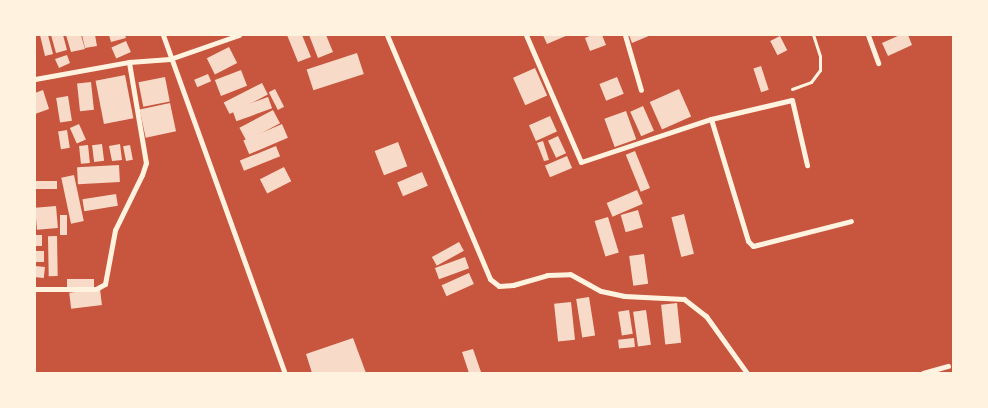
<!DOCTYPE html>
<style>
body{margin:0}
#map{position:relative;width:988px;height:408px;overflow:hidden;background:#c8553d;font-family:"DejaVu Sans",sans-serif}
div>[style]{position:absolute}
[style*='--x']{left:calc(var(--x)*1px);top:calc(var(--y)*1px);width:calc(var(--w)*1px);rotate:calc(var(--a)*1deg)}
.building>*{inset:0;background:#f7dbc8;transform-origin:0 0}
.path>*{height:3px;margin:-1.5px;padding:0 1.5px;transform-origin:1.5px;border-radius:1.5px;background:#fff3e0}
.minor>*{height:5px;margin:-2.5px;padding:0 2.5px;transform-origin:2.5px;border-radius:2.5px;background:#fff3e0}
span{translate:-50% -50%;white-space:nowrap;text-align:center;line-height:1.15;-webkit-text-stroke:4px #fff3e0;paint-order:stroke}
.frame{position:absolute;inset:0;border:36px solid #fff3e0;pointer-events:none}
</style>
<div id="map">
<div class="building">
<i style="clip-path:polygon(40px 35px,48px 35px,53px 54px,45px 56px)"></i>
<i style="clip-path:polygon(51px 35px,63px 35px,67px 50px,56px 53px)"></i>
<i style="clip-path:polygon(66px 35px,81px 35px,85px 49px,71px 52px)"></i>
<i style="clip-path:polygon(82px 35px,95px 35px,97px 46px,85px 48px)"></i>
<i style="clip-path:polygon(109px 35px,125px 35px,126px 38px,111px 42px)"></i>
<i style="clip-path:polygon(287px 35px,302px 35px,311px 57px,298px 62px)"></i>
<i style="clip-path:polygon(309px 35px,326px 35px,333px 52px,318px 58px)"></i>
<i style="clip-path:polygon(543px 35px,568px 35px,547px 44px)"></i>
<i style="clip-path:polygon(592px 35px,602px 35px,606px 45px,590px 51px,585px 38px)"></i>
<i style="clip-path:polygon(629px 35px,651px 35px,632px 43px)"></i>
<i style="clip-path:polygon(900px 35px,908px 35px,912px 45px,888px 56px,882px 43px)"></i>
<i style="left:780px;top:36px;width:16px;height:11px;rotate:63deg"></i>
<i style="left:126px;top:41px;width:12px;height:16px;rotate:66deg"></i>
<i style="left:229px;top:47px;width:18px;height:25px;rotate:63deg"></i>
<i style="left:357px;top:53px;width:22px;height:53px;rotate:72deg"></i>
<i style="clip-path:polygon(67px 55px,70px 63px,59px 68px,55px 59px)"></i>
<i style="left:761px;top:66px;width:25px;height:8px;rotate:72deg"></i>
<i style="left:535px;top:68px;width:30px;height:24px;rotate:66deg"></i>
<i style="left:241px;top:70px;width:17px;height:28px;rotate:69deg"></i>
<i style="left:208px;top:74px;width:8px;height:15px;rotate:67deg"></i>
<i style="left:125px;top:75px;width:44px;height:30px;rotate:79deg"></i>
<i style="left:165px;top:77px;width:25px;height:27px;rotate:79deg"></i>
<i style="left:617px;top:77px;width:18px;height:19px;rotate:68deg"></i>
<i style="left:91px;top:82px;width:28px;height:14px;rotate:84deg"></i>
<i style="left:262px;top:83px;width:13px;height:43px;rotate:63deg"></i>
<i style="left:275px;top:89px;width:20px;height:7px;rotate:63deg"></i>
<i style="left:679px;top:89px;width:30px;height:32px;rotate:66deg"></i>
<i style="clip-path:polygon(43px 90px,49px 109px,35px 114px,35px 93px)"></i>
<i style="left:68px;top:96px;width:25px;height:12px;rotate:81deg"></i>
<i style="left:268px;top:97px;width:12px;height:38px;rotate:70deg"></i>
<i style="left:170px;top:103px;width:29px;height:31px;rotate:78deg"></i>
<i style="left:643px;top:106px;width:27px;height:14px;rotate:66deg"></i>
<i style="left:273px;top:110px;width:15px;height:38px;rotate:62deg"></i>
<i style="left:626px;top:111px;width:30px;height:23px;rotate:70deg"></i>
<i style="left:550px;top:116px;width:17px;height:23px;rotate:66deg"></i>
<i style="left:79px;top:124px;width:17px;height:10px;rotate:66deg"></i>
<i style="left:282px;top:124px;width:15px;height:42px;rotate:67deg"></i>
<i style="left:67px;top:130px;width:18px;height:9px;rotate:81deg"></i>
<i style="left:558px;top:136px;width:19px;height:11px;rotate:65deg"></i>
<i style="clip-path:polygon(543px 141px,549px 160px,544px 161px,537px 143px)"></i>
<i style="left:398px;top:142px;width:26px;height:25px;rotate:69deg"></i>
<i style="left:102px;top:144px;width:17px;height:10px;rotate:83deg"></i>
<i style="clip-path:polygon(120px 144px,122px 160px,112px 161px,109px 146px)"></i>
<i style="left:88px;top:145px;width:18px;height:9px;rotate:84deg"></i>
<i style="left:130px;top:145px;width:15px;height:7px;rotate:79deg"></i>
<i style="left:276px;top:146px;width:11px;height:39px;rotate:68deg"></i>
<i style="left:635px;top:151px;width:40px;height:10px;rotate:68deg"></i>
<i style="left:567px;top:156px;width:13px;height:24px;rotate:67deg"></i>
<i style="left:119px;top:165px;width:17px;height:42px;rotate:87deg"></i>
<i style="left:284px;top:167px;width:16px;height:27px;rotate:63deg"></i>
<i style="left:422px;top:172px;width:15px;height:27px;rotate:67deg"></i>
<i style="left:74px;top:175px;width:47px;height:13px;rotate:78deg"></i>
<i style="left:57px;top:181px;width:8px;height:22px;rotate:90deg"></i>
<i style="left:637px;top:190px;width:15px;height:33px;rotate:67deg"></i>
<i style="left:116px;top:194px;width:12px;height:34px;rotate:81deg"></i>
<i style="left:56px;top:206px;width:22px;height:21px;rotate:85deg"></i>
<i style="left:638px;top:210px;width:18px;height:18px;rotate:74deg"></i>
<i style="left:684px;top:214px;width:41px;height:13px;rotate:76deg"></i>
<i style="left:60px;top:215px;width:7px;height:20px"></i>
<i style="left:608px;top:217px;width:37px;height:14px;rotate:73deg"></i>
<i style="left:42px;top:235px;width:11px;height:7px;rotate:90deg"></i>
<i style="left:57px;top:236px;width:40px;height:9px;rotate:89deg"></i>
<i style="left:459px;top:242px;width:10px;height:31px;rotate:61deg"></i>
<i style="left:35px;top:251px;width:9px;height:11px"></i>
<i style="left:644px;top:254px;width:30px;height:15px;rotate:82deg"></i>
<i style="left:465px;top:257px;width:12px;height:32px;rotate:70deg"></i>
<i style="left:35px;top:266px;width:10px;height:11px;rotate:6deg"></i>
<i style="left:469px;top:273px;width:12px;height:30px;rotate:66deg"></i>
<i style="left:67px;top:279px;width:27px;height:10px"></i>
<i style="left:100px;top:289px;width:16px;height:31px;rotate:83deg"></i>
<i style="left:589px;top:297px;width:39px;height:13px;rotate:81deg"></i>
<i style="left:571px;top:302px;width:38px;height:17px;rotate:84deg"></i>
<i style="left:677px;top:303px;width:40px;height:16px;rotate:84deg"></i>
<i style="left:629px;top:310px;width:24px;height:11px;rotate:81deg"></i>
<i style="left:646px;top:310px;width:35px;height:13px;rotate:82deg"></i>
<i style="clip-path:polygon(353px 338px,366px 373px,312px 373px,306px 354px)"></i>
<i style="left:634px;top:338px;width:9px;height:16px;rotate:84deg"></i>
<i style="clip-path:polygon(473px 349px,481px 372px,479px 373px,469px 373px,462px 352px)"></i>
</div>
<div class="path">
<i style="--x:792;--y:89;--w:20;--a:-20"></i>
<i style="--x:811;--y:82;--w:15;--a:-53"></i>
<i style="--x:820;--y:70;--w:14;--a:-90"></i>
<i style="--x:820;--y:56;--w:22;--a:-108"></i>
</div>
<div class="minor">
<i style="--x:163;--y:35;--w:359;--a:70.2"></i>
<i style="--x:387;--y:35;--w:265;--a:67.1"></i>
<i style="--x:490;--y:279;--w:11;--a:38"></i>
<i style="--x:499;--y:286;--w:14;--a:-4"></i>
<i style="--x:513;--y:285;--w:35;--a:-16"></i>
<i style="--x:547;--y:275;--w:23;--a:-2"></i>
<i style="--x:570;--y:274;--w:35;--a:29"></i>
<i style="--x:601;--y:291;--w:24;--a:12"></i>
<i style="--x:624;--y:296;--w:60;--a:2.9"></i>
<i style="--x:684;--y:299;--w:28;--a:38"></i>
<i style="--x:706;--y:316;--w:70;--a:54.3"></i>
<i style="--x:526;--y:35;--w:138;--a:66.6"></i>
<i style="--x:581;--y:162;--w:137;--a:-18.3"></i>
<i style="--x:711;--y:119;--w:83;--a:-13.2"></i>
<i style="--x:792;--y:100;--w:67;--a:77"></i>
<i style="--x:625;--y:35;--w:57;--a:73.8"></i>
<i style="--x:868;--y:35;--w:30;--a:70"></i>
<i style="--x:35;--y:79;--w:96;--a:-10.3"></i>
<i style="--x:711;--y:119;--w:127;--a:73.1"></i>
<i style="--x:748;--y:241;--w:7;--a:45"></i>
<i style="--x:753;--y:246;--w:101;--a:-14.3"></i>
<i style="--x:35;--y:289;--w:61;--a:0"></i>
<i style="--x:96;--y:289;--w:10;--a:-29"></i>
<i style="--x:105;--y:284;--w:55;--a:-79.5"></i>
<i style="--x:115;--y:230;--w:61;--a:-63.9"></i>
<i style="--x:142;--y:175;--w:13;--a:-72"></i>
<i style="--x:146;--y:163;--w:102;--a:-99.6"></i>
<i style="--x:129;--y:62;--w:41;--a:-4.2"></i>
<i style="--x:170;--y:59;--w:73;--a:-19.2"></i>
<i style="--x:923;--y:373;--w:26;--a:-16"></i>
</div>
<div class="frame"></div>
</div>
